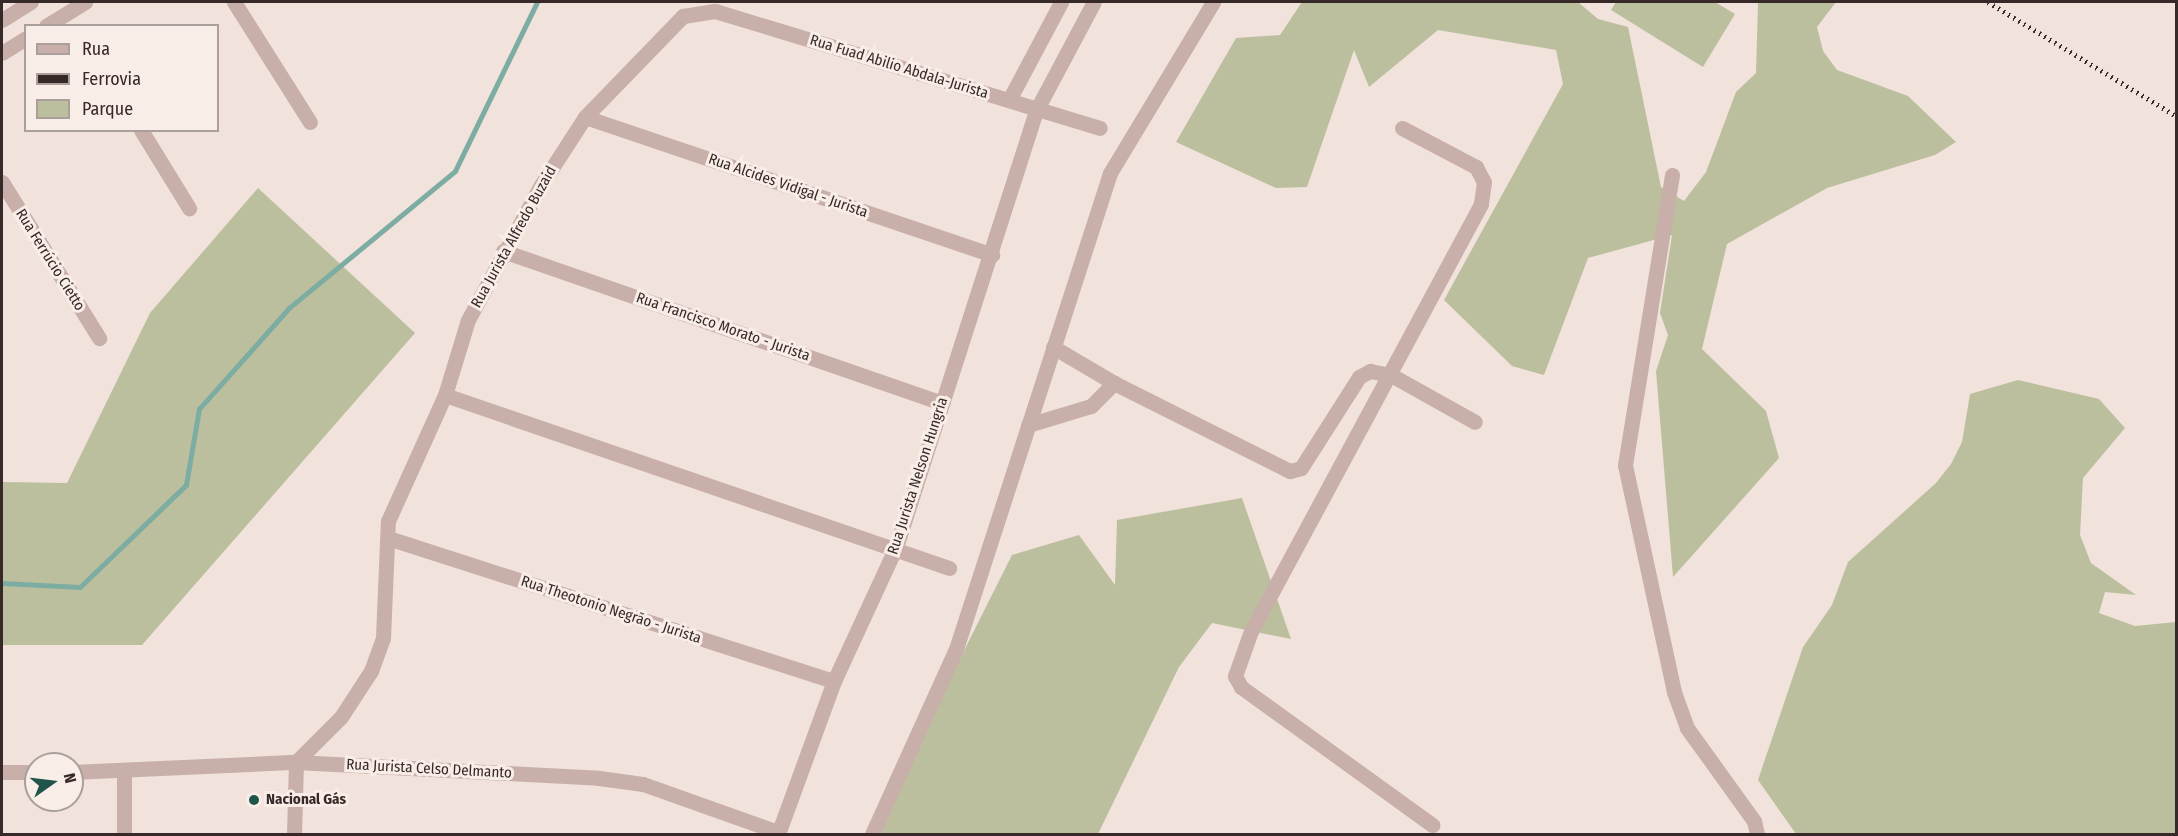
<!DOCTYPE html>
<meta charset="utf-8">
<style>
body{margin:0}
#map{position:relative;width:2178px;height:836px;overflow:hidden;background:#f1e2dc;font-family:"Fira Sans Condensed",sans-serif}
div>[style]{position:absolute}
[style*='--x']{left:calc(var(--x)*1px);top:calc(var(--y)*1px);width:calc(var(--w)*1px);rotate:calc(var(--a)*1deg)}
.green>*{inset:0;background:#bcbf9d}
.stream>*{height:4.5px;margin:-2.25px;padding:0 2.25px;transform-origin:2.25px;border-radius:2.25px;background:#7dada2}
.minor>*{height:15px;margin:-7.5px;padding:0 7.5px;transform-origin:7.5px;border-radius:7.5px;background:#c8afa9}
.rail>*{height:4.5px;margin-top:-2.25px;transform-origin:0;background:repeating-linear-gradient(90deg,#362928 0 1.5px,transparent 0 6px)}
.dots>*{width:16px;height:16px;translate:-50% -50%;box-sizing:border-box;border:3px solid #f9ede8;border-radius:50%}
span{translate:-50% -50%;white-space:nowrap;text-align:center;line-height:1.15;-webkit-text-stroke:6px #f9ede8;paint-order:stroke}
.street-label{font-size:15px;color:#362928}
.poi-label{font-size:15px;color:#362928;font-weight:700}
.left{translate:0 -50%;text-align:left}
.frame{position:absolute;inset:0;border:3px solid #362928;pointer-events:none}
.legend{position:absolute;left:24px;top:24px;width:195px;height:108px;box-sizing:border-box;background:#f9ede8;border:2px solid #ab9f9b;margin:0;padding:8px 10px;list-style:none;font-size:18px;color:#362928}
.legend li{display:flex;align-items:center;gap:12px;height:30px}
.legend b{width:30px;border:2px solid #ab9f9b}
.north{position:absolute;left:24px;top:752px;width:60px;height:60px;box-sizing:border-box;background:#f9ede8;border:2px solid #ab9f9b;border-radius:50%;rotate:76deg;font-size:16px;font-weight:700;line-height:24px;text-align:center;color:#362928}
.north::after{content:'';display:block;margin:auto;width:21px;height:27px;background:#20554b;clip-path:polygon(50% 0,100% 100%,50% 72%,0 100%)}
</style>
<div id="map">
<div class="green">
<i style="clip-path:polygon(1302px 2px,1578px 2px,1598px 19px,1628px 27px,1661px 187px,1684px 201px,1706px 172px,1736px 92px,1756px 73px,1758px 2px,1836px 2px,1817px 27px,1823px 51px,1837px 70px,1908px 96px,1956px 142px,1935px 155px,1827px 188px,1727px 244px,1702px 349px,1766px 411px,1779px 458px,1673px 577px,1656px 371px,1668px 335px,1660px 313px,1672px 235px,1588px 258px,1544px 375px,1512px 366px,1444px 300px,1563px 84px,1556px 50px,1438px 30px,1369px 87px,1354px 50px,1307px 187px,1276px 188px,1176px 142px,1236px 38px,1280px 35px)"></i>
<i style="clip-path:polygon(1616px 2px,1715px 2px,1735px 14px,1703px 67px,1611px 10px)"></i>
<i style="clip-path:polygon(258px 188px,415px 333px,142px 645px,2px 645px,2px 482px,67px 483px,150px 313px)"></i>
<i style="clip-path:polygon(2018px 380px,2099px 399px,2125px 428px,2083px 478px,2080px 535px,2091px 563px,2136px 595px,2105px 592px,2099px 613px,2135px 626px,2176px 622px,2176px 834px,1796px 834px,1758px 780px,1803px 647px,1832px 605px,1848px 562px,1936px 483px,1951px 464px,1962px 442px,1970px 394px)"></i>
<i style="clip-path:polygon(1242px 498px,1291px 639px,1212px 623px,1179px 667px,1098px 834px,872px 834px,1012px 555px,1079px 535px,1115px 585px,1117px 520px)"></i>
</div>
<div class="stream">
<i style="--x:2;--y:583;--w:78;--a:2.9"></i>
<i style="--x:80;--y:587;--w:147;--a:-43.9"></i>
<i style="--x:186;--y:485;--w:77;--a:-80.3"></i>
<i style="--x:199;--y:409;--w:135;--a:-48.3"></i>
<i style="--x:289;--y:308;--w:215;--a:-39.5"></i>
<i style="--x:455;--y:171;--w:188;--a:-64.1"></i>
</div>
<div class="minor">
<i style="--x:234;--y:2;--w:142;--a:57.7"></i>
<i style="--x:2;--y:20;--w:34;--a:-32"></i>
<i style="--x:46;--y:26;--w:46;--a:-31.6"></i>
<i style="--x:2;--y:53;--w:28;--a:-32"></i>
<i style="--x:1009;--y:100;--w:111;--a:-62"></i>
<i style="--x:585;--y:117;--w:430;--a:18.7"></i>
<i style="--x:1402;--y:128;--w:84;--a:27.8"></i>
<i style="--x:1476;--y:167;--w:17;--a:62"></i>
<i style="--x:1484;--y:182;--w:22;--a:98"></i>
<i style="--x:1481;--y:204;--w:485;--a:118.3"></i>
<i style="--x:1251;--y:631;--w:48;--a:109.6"></i>
<i style="--x:1235;--y:676;--w:13;--a:61"></i>
<i style="--x:1241;--y:687;--w:236;--a:35.8"></i>
<i style="--x:141;--y:130;--w:92;--a:58.4"></i>
<i style="--x:1672;--y:175;--w:294;--a:99.2"></i>
<i style="--x:1625;--y:465;--w:232;--a:77.8"></i>
<i style="--x:1674;--y:692;--w:38;--a:70"></i>
<i style="--x:1687;--y:728;--w:115;--a:54.2"></i>
<i style="--x:1754;--y:821;--w:13;--a:77"></i>
<i style="--x:2;--y:182;--w:184;--a:58.1"></i>
<i style="--x:503;--y:251;--w:465;--a:19.1"></i>
<i style="--x:1053;--y:347;--w:71;--a:30.5"></i>
<i style="--x:1114;--y:383;--w:197;--a:26.6"></i>
<i style="--x:1290;--y:471;--w:11;--a:-15"></i>
<i style="--x:1301;--y:468;--w:108;--a:-57.5"></i>
<i style="--x:1359;--y:377;--w:13;--a:-29"></i>
<i style="--x:1370;--y:371;--w:21;--a:11"></i>
<i style="--x:1391;--y:375;--w:96;--a:29.2"></i>
<i style="--x:445;--y:395;--w:533;--a:18.94"></i>
<i style="--x:1028;--y:425;--w:66;--a:-16.8"></i>
<i style="--x:1091;--y:406;--w:33;--a:-45"></i>
<i style="--x:388;--y:538;--w:468;--a:17.8"></i>
<i style="--x:124;--y:771;--w:63;--a:90"></i>
<i style="--x:2;--y:772;--w:34;--a:0"></i>
<i style="--x:72;--y:772;--w:224;--a:-2.6"></i>
<i style="--x:296;--y:762;--w:303;--a:3"></i>
<i style="--x:599;--y:778;--w:44;--a:7.8"></i>
<i style="--x:643;--y:784;--w:143;--a:19.6"></i>
<i style="--x:294;--y:834;--w:72;--a:-88.4"></i>
<i style="--x:296;--y:762;--w:64;--a:-45"></i>
<i style="--x:341;--y:717;--w:55;--a:-56.9"></i>
<i style="--x:371;--y:671;--w:35;--a:-70"></i>
<i style="--x:383;--y:638;--w:117;--a:-87.6"></i>
<i style="--x:388;--y:521;--w:138;--a:-65.7"></i>
<i style="--x:445;--y:395;--w:78;--a:-73"></i>
<i style="--x:468;--y:320;--w:153;--a:-61.6"></i>
<i style="--x:541;--y:185;--w:81;--a:-57.1"></i>
<i style="--x:585;--y:117;--w:141;--a:-45.9"></i>
<i style="--x:683;--y:16;--w:32;--a:-9"></i>
<i style="--x:715;--y:11;--w:402;--a:16.9"></i>
<i style="--x:778;--y:834;--w:163;--a:-69.9"></i>
<i style="--x:834;--y:681;--w:148;--a:-65.2"></i>
<i style="--x:896;--y:547;--w:460;--a:-72.2"></i>
<i style="--x:1037;--y:109;--w:121;--a:-62"></i>
<i style="--x:872;--y:834;--w:203;--a:-65.6"></i>
<i style="--x:956;--y:649;--w:500;--a:-72.07"></i>
<i style="--x:1110;--y:173;--w:200;--a:-58.9"></i>
</div>
<div class="rail">
<i style="--x:1988;--y:2;--w:220;--a:31.2"></i>
</div>
<div class="dots">
<i style="left:254px;top:800px;background:#20554b"></i>
</div>
<div class="street-label">
<span style="left:899px;top:67px;rotate:17deg">Rua Fuad Abilio Abdala-Jurista</span>
<span style="left:788px;top:186px;rotate:19deg">Rua Alcides Vidigal - Jurista</span>
<span style="left:514px;top:237px;rotate:-61deg">Rua Jurista Alfredo Buzaid</span>
<span style="left:50px;top:260px;rotate:58deg">Rua Ferrúcio Cietto</span>
<span style="left:723px;top:327px;rotate:19deg">Rua Francisco Morato - Jurista</span>
<span style="left:918px;top:476px;rotate:-72deg">Rua Jurista Nelson Hungria</span>
<span style="left:611px;top:610px;rotate:18deg">Rua Theotonio Negrão - Jurista</span>
<span style="left:429px;top:769px;rotate:3deg">Rua Jurista Celso Delmanto</span>
</div>
<div class="poi-label">
<span class="left" style="left:266px;top:800px">Nacional Gás</span>
</div>
<div class="frame"></div>
<ul class="legend">
<li><b style="height:8px;background:#c8afa9"></b>Rua</li>
<li><b style="height:8px;background:#362928"></b>Ferrovia</li>
<li><b style="height:16px;background:#bcbf9d"></b>Parque</li>
</ul>
<div class="north">N</div>
</div>
